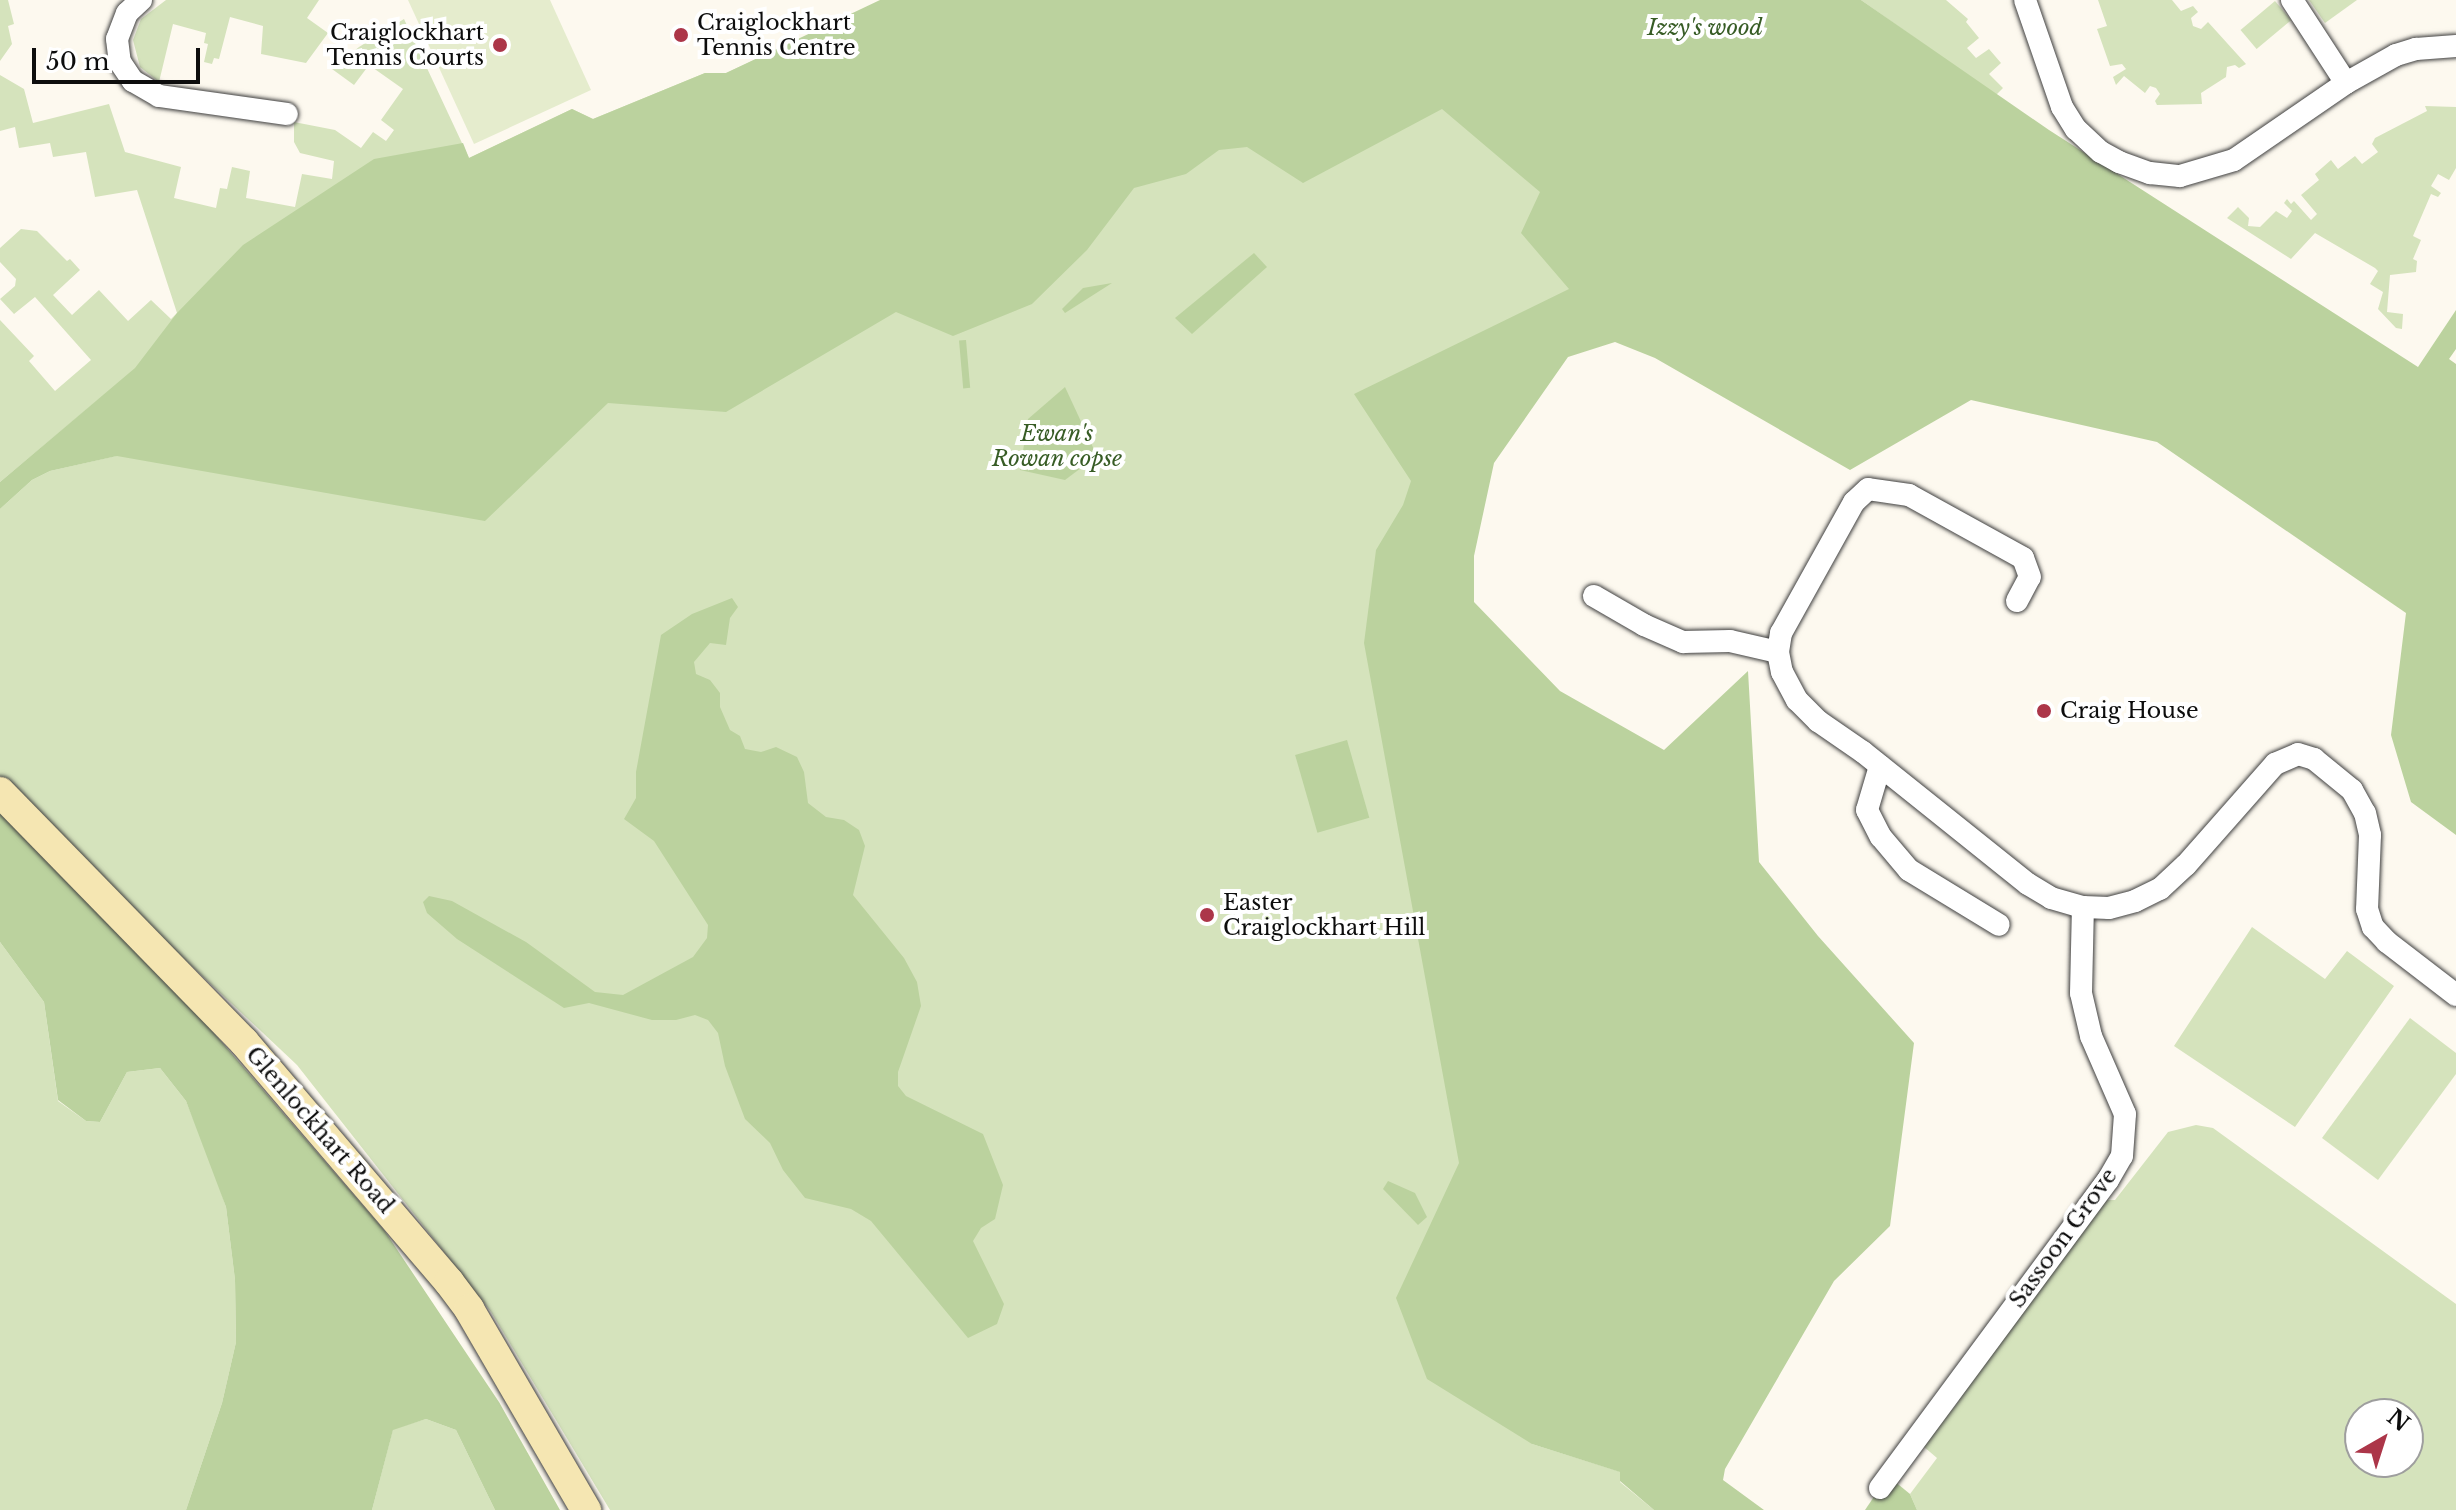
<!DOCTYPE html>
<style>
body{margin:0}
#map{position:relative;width:2456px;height:1510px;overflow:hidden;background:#fdf9ef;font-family:"Libre Baskerville",serif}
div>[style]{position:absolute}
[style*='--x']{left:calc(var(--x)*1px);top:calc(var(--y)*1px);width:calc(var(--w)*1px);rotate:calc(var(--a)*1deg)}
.green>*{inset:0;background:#d5e3bc;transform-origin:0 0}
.forest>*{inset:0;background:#bbd29e;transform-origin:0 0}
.pitch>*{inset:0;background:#e5eccd}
.roads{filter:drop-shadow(0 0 2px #404040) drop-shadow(0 0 2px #404040)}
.street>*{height:22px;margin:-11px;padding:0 11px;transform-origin:11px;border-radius:11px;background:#fff}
.secondary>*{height:30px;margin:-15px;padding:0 15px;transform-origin:15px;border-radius:15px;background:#f5e6b2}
.dots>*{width:22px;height:22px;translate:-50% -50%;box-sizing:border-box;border:4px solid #fff;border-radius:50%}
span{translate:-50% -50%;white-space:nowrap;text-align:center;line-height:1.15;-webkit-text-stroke:8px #fff;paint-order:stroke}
.poi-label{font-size:22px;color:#0d0d0d}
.left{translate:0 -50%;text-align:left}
.right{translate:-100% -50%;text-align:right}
.park-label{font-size:22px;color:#375c25;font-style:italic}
.street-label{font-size:22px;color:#0d0d0d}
.north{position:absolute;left:2344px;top:1398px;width:80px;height:80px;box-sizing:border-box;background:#fff;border:2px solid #9e9e9e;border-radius:50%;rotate:39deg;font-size:22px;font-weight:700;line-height:32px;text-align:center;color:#0d0d0d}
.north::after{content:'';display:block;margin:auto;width:28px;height:36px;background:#ac3649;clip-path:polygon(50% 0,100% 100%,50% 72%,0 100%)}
.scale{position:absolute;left:32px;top:48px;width:168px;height:36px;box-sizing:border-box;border:4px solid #0d0d0d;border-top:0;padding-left:10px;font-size:24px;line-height:28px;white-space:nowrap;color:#0d0d0d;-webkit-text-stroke:6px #fff;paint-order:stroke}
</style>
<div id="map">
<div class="green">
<i style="clip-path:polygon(0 0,8px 0,14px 24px,8px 26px,12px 44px,0 61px)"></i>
<i style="clip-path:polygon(166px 0,319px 0,307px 18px,328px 33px,306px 63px,261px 54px,263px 26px,230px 17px,219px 59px,214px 58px,212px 64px,204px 62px,208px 44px,204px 43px,206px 33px,173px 24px,159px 82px,140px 67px,133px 40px,141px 19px)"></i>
<i style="clip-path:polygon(884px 0,1822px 0,1438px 528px,1532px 1444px,1621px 1472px,1620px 1482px,1654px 1510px,610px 1510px,491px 1312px,297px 1065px,100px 880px,0 776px,0 509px,32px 480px,50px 471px,116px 456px,99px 399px,0 482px,0 320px,34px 356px,29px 361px,55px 391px,91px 360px,35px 297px,14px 314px,0 299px,15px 286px,16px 279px,0 262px,0 248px,21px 229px,37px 231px,67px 261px,70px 259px,80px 270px,53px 295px,72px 315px,99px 290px,128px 321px,151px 300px,171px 319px,177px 313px,137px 190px,95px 197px,86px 152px,53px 157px,50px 143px,19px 148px,15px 127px,0 131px,0 75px,24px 89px,33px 123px,109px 104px,125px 152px,181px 167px,174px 198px,216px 208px,220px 188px,227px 189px,232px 167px,250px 171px,246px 198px,295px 207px,302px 174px,332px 179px,334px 161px,300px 153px,294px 142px,294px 122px,335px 130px,361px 148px,373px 132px,386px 141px,394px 130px,381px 120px,403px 89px,369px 65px,354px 85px,332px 69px,359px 47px,404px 19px,469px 158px,572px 109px,593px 119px,705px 73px,726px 73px)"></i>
<i style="clip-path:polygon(1861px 0,1946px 0,1968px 19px,1966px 22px,1979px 38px,1967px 48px,1976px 58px,1989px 49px,2001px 63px,1989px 74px,2003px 88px,1996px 95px)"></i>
<i style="clip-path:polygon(2098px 0,2172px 0,2181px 11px,2193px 6px,2198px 12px,2191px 18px,2193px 26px,2201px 29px,2208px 22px,2246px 64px,2239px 68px,2235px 65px,2227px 67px,2226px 77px,2201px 93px,2202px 104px,2157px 105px,2155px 101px,2160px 94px,2156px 88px,2150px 86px,2145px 93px,2124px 76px,2116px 85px,2113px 77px,2126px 69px,2122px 64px,2110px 66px,2097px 29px,2107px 26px)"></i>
<i style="clip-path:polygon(2309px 0,2357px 0,2325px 23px)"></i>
<i style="left:2275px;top:1px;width:25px;height:45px;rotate:50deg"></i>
<i style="clip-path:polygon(2425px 106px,2456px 107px,2456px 168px,2449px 180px,2438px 174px,2431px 186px,2441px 193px,2438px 197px,2431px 194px,2413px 236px,2421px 240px,2413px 259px,2417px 261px,2416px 272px,2390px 275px,2387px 312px,2403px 314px,2402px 329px,2396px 328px,2378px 309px,2383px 292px,2370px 284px,2378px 271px,2375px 268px,2315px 233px,2291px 259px,2227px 218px,2238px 207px,2249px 218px,2248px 226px,2260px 227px,2276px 211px,2287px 218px,2292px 211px,2284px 203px,2287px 199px,2291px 204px,2294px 201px,2311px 220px,2317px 214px,2301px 195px,2319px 180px,2315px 174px,2331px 160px,2338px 169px,2355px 156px,2362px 164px,2378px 152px,2372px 144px,2375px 138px,2427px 111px)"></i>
<i style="clip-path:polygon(2252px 927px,2325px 979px,2347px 951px,2394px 986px,2295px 1127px,2174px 1046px)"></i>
<i style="clip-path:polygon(0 942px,44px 1002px,58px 1101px,86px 1121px,100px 1122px,127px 1072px,160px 1068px,186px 1101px,211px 1162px,226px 1207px,235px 1280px,236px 1342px,222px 1403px,186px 1510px,0 1510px)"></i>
<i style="clip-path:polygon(2410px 1018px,2456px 1053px,2456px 1074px,2378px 1180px,2322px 1138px)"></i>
<i style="clip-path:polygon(evenodd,2196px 1125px,2213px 1128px,2456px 1304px,2456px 1510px,1917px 1510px,1910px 1494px,1937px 1458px,1923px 1446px,1959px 1401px,1959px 1393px,2103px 1200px,2115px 1200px,2168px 1132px,2196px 1125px,2360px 1414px,2408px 1414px,2408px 1462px,2360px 1462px,2360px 1414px)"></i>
<i style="clip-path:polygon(426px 1419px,456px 1430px,495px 1510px,372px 1510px,393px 1429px)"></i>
</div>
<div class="forest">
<i style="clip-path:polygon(880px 0,1861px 0,2049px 130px,2418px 367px,2456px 310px,2456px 349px,2449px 359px,2456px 364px,2456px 835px,2411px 802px,2391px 735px,2406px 613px,2157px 442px,1971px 400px,1850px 470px,1655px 358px,1615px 342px,1568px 357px,1494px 463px,1474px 556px,1474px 602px,1560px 691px,1664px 750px,1748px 671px,1759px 862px,1818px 936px,1914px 1043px,1890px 1226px,1834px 1281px,1725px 1469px,1723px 1480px,1764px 1510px,1654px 1510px,1620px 1481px,1620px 1472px,1532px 1444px,1427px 1379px,1396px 1298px,1459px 1163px,1364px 643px,1376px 550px,1403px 505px,1411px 481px,1354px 394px,1569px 289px,1521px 233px,1540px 192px,1442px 109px,1303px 183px,1247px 147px,1219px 150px,1186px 174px,1134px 188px,1087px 250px,1032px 304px,953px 336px,896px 312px,726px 412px,608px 403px,485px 521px,117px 456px,50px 471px,32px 480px,0 509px,0 482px,135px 368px,177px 313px,243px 245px,374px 159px,463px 143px,469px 158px,572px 109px,593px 119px,705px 73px,726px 73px)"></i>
<i style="clip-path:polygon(1254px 253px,1267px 267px,1192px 334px,1175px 318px)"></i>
<i style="clip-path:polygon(1112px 283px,1065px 313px,1062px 309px,1083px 288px)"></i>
<i style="left:966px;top:340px;width:48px;height:7px;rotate:85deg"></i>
<i style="clip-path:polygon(1065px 387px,1097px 456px,1065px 480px,1020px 470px,1028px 419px)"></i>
<i style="clip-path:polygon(732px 598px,738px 607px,730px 618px,726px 645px,710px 643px,694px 662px,696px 674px,710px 680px,720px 693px,720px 707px,730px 730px,740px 736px,745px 749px,761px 752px,776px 747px,797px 757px,804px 772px,808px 803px,826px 817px,844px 820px,859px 830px,865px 846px,853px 895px,904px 958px,917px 982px,921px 1006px,898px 1072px,898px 1086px,906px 1096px,983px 1134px,1003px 1185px,995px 1219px,981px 1228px,973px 1241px,1004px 1304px,997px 1324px,968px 1338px,871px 1221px,851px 1209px,805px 1198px,783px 1170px,770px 1143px,745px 1119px,725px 1066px,718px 1033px,708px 1020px,695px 1015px,676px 1020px,652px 1020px,589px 1003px,564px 1008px,457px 939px,427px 913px,423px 902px,429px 896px,452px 901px,526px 942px,595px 992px,623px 995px,693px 957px,707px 938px,708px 925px,654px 841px,624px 819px,636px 798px,636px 772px,661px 635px,692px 614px)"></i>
<i style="left:1347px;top:740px;width:81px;height:54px;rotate:74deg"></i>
<i style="clip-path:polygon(0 812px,188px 1003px,384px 1230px,499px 1402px,560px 1510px,495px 1510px,456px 1430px,426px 1419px,393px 1430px,372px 1510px,186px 1510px,222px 1403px,236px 1342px,235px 1280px,226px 1207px,186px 1101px,160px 1068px,127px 1072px,100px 1122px,86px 1121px,58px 1100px,44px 1002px,0 942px)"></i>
<i style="clip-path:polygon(1388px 1181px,1415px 1193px,1427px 1217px,1418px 1225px,1383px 1189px)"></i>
<i style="clip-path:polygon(1888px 1476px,1910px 1494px,1917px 1510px,1865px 1510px)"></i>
</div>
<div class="pitch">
<i style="clip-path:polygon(408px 0,550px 0,591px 90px,474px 144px)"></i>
</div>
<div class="roads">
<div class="street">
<i style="--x:141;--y:0;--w:19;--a:137"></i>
<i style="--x:127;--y:13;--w:28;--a:111"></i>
<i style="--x:117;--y:39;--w:23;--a:83"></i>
<i style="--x:120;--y:62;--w:23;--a:56"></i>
<i style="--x:133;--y:81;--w:30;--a:30"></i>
<i style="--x:159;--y:96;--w:129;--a:8"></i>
<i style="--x:2025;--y:0;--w:113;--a:70.9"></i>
<i style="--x:2062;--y:107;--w:26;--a:58"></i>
<i style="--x:2076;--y:129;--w:34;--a:43"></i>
<i style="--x:2101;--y:152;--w:21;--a:29"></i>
<i style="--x:2119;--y:162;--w:33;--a:20"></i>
<i style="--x:2150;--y:173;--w:30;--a:6"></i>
<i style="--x:2180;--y:176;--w:56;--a:-16.5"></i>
<i style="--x:2234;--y:160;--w:136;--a:-34.5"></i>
<i style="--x:2346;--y:83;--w:57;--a:-29.2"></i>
<i style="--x:2396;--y:55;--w:21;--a:-17"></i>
<i style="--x:2416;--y:49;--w:40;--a:-4.3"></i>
<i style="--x:2292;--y:0;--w:99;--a:57"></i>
<i style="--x:1594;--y:596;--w:58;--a:30.1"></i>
<i style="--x:1644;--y:625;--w:43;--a:23.6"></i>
<i style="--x:1683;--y:642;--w:47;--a:-1.2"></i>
<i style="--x:1730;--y:641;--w:49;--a:12.9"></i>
<i style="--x:2017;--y:601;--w:27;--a:-62"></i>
<i style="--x:2030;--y:577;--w:20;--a:-110"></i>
<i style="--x:2023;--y:558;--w:130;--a:-151.1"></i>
<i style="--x:1909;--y:495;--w:41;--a:-171.7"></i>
<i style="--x:1868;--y:489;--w:19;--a:137"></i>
<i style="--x:1854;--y:502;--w:150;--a:119.1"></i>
<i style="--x:1781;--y:633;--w:19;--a:99"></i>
<i style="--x:1778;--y:652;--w:20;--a:79"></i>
<i style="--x:1782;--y:672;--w:32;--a:62"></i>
<i style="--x:1797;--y:700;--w:30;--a:45"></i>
<i style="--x:1818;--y:721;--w:55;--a:34.6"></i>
<i style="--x:1863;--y:752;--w:211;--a:38.7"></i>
<i style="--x:2028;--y:884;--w:27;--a:31"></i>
<i style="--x:2051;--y:898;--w:33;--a:16"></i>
<i style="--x:2083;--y:907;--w:26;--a:2"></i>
<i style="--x:2109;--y:908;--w:27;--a:-15"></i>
<i style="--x:2135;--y:901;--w:28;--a:-26"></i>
<i style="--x:2160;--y:889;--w:35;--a:-43"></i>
<i style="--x:2186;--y:865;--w:135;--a:-48.6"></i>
<i style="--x:2275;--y:764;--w:25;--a:-23"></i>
<i style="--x:2298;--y:754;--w:17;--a:17"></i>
<i style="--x:2314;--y:759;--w:49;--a:39.2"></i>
<i style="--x:2352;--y:790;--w:26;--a:61"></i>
<i style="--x:2365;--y:813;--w:23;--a:77"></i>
<i style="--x:2370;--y:835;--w:74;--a:92.3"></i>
<i style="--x:2367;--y:909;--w:19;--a:72"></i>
<i style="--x:2373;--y:927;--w:21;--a:47"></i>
<i style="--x:2387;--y:942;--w:87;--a:37.5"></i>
<i style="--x:1880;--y:766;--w:46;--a:106.5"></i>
<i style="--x:1867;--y:810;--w:30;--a:63"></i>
<i style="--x:1881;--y:837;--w:43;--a:49.7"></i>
<i style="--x:1909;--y:870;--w:105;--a:31.4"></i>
<i style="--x:1880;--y:1488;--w:383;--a:-53.5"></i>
<i style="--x:2108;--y:1180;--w:28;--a:-60"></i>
<i style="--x:2122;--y:1156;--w:42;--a:-85.9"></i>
<i style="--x:2125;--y:1114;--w:85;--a:-113.6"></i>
<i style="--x:2091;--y:1036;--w:44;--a:-103.1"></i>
<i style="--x:2081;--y:993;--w:86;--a:-88.7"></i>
</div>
<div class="secondary">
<i style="--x:0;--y:792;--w:349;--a:45.7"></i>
<i style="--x:244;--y:1042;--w:316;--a:49.5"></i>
<i style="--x:449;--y:1282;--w:34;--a:53"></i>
<i style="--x:469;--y:1309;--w:233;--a:59.8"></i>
</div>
</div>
<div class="dots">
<i style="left:681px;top:35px;background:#ac3649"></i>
<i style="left:500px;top:45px;background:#ac3649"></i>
<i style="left:2044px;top:711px;background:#ac3649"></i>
<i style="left:1207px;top:915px;background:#ac3649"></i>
</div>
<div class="poi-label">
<span class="left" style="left:697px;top:35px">Craiglockhart<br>Tennis Centre</span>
<span class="right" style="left:484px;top:45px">Craiglockhart<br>Tennis Courts</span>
<span class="left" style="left:2060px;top:711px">Craig House</span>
<span class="left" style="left:1223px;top:915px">Easter<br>Craiglockhart Hill</span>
</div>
<div class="park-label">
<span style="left:1705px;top:28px">Izzy's wood</span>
<span style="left:1057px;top:446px">Ewan's<br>Rowan copse</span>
</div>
<div class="street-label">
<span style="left:320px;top:1130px;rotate:49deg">Glenlockhart Road</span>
<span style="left:2063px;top:1238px;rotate:-54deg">Sassoon Grove</span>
</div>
<div class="north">N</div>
<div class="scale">50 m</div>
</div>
